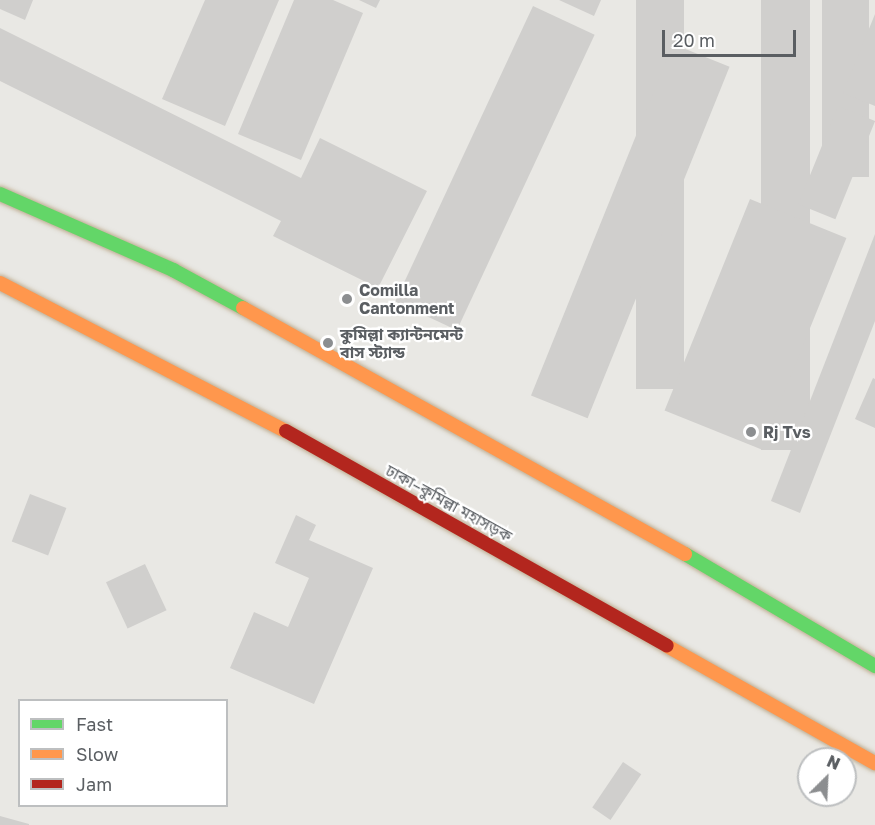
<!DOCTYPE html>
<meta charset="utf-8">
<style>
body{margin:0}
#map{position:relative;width:875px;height:825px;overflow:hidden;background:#e9e8e4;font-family:"Golos Text","Noto Sans Bengali",sans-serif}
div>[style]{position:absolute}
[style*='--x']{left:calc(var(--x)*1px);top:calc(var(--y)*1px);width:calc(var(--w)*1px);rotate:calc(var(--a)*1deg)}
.building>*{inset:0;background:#d0cfcd;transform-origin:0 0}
.roads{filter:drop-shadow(0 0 2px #bfae93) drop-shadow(0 0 2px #bfae93)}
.fast>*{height:14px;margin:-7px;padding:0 7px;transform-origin:7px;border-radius:7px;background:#63d668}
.slow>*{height:14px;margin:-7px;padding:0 7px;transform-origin:7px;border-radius:7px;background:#ff974d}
.jam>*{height:14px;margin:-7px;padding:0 7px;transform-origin:7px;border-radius:7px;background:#b3261e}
.dots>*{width:16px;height:16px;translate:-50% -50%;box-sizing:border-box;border:3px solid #fff;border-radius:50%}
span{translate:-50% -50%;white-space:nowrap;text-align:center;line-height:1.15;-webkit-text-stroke:4.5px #fff;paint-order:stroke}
.poi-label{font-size:16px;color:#5a5e62;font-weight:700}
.left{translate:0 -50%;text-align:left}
.street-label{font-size:16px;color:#5a5e62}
.legend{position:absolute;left:18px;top:699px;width:210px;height:108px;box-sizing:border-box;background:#fff;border:2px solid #bdbfc0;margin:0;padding:8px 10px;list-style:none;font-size:18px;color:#5a5e62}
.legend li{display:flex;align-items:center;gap:12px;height:30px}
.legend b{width:30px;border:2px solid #bdbfc0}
.north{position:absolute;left:797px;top:747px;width:60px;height:60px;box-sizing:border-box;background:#fff;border:2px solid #bdbfc0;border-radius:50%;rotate:24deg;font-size:16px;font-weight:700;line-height:24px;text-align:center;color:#5a5e62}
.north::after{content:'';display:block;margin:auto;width:21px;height:27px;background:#8c8e90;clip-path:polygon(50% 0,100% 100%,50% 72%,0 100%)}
.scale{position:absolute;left:662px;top:30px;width:134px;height:27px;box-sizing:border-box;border:3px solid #5a5e62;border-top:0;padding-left:8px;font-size:18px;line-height:21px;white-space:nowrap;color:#5a5e62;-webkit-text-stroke:4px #fff;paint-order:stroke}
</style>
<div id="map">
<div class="building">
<i style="clip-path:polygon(0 0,33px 0,25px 20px,0 9px)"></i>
<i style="clip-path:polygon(205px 0,279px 0,225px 126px,162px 99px)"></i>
<i style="clip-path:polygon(294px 0,333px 0,363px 13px,301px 160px,238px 134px)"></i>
<i style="clip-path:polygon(359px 0,380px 0,376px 8px)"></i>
<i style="clip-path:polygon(559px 0,601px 0,594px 16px)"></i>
<i style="left:636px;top:0;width:48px;height:389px"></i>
<i style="left:761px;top:0;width:49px;height:450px"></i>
<i style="left:822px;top:0;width:47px;height:177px"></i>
<i style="left:533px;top:6px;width:68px;height:326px;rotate:25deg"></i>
<i style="clip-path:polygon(875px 14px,875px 106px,843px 93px)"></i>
<i style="clip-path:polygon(0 28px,301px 178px,320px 138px,427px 191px,378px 288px,273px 236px,281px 221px,0 81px)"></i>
<i style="left:673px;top:44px;width:61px;height:379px;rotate:22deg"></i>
<i style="left:838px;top:106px;width:40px;height:106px;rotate:22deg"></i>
<i style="left:750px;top:199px;width:104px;height:228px;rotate:22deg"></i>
<i style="clip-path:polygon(875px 234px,875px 321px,800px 513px,771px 501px)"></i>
<i style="clip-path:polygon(873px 378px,875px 379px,875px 428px,855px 419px)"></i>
<i style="left:30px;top:494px;width:39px;height:51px;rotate:21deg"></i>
<i style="clip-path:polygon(296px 515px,316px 525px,309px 540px,373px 568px,314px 704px,230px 668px,254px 612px,288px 627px,309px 578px,275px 563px)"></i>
<i style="left:145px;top:564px;width:51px;height:43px;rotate:65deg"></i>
<i style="left:623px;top:762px;width:22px;height:55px;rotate:34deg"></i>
<i style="clip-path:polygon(0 816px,29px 824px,29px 825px,0 825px)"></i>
</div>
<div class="roads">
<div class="fast">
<i style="--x:0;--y:194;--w:189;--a:23.7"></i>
<i style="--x:173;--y:270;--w:80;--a:28.5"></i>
<i style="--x:685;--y:554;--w:221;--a:30.5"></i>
</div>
<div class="slow">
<i style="--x:0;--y:283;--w:322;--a:27.4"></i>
<i style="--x:243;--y:308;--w:506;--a:29.1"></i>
<i style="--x:667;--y:646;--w:239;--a:29.4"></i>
</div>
<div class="jam">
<i style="--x:286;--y:431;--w:437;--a:29.4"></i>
</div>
</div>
<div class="dots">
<i style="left:347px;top:299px;background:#8c8e90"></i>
<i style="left:328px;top:343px;background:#8c8e90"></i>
<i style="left:751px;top:432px;background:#8c8e90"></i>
</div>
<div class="poi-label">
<span class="left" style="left:359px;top:299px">Comilla<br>Cantonment</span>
<span class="left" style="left:340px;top:343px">কুমিল্লা ক্যান্টনমেন্ট<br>বাস স্ট্যান্ড</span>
<span class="left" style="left:763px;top:432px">Rj Tvs</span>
</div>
<div class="street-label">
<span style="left:449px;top:503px;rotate:29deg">ঢাকা–কুমিল্লা মহাসড়ক</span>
</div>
<ul class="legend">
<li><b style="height:8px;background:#63d668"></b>Fast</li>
<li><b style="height:8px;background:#ff974d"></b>Slow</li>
<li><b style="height:8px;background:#b3261e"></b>Jam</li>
</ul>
<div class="north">N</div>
<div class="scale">20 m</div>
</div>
